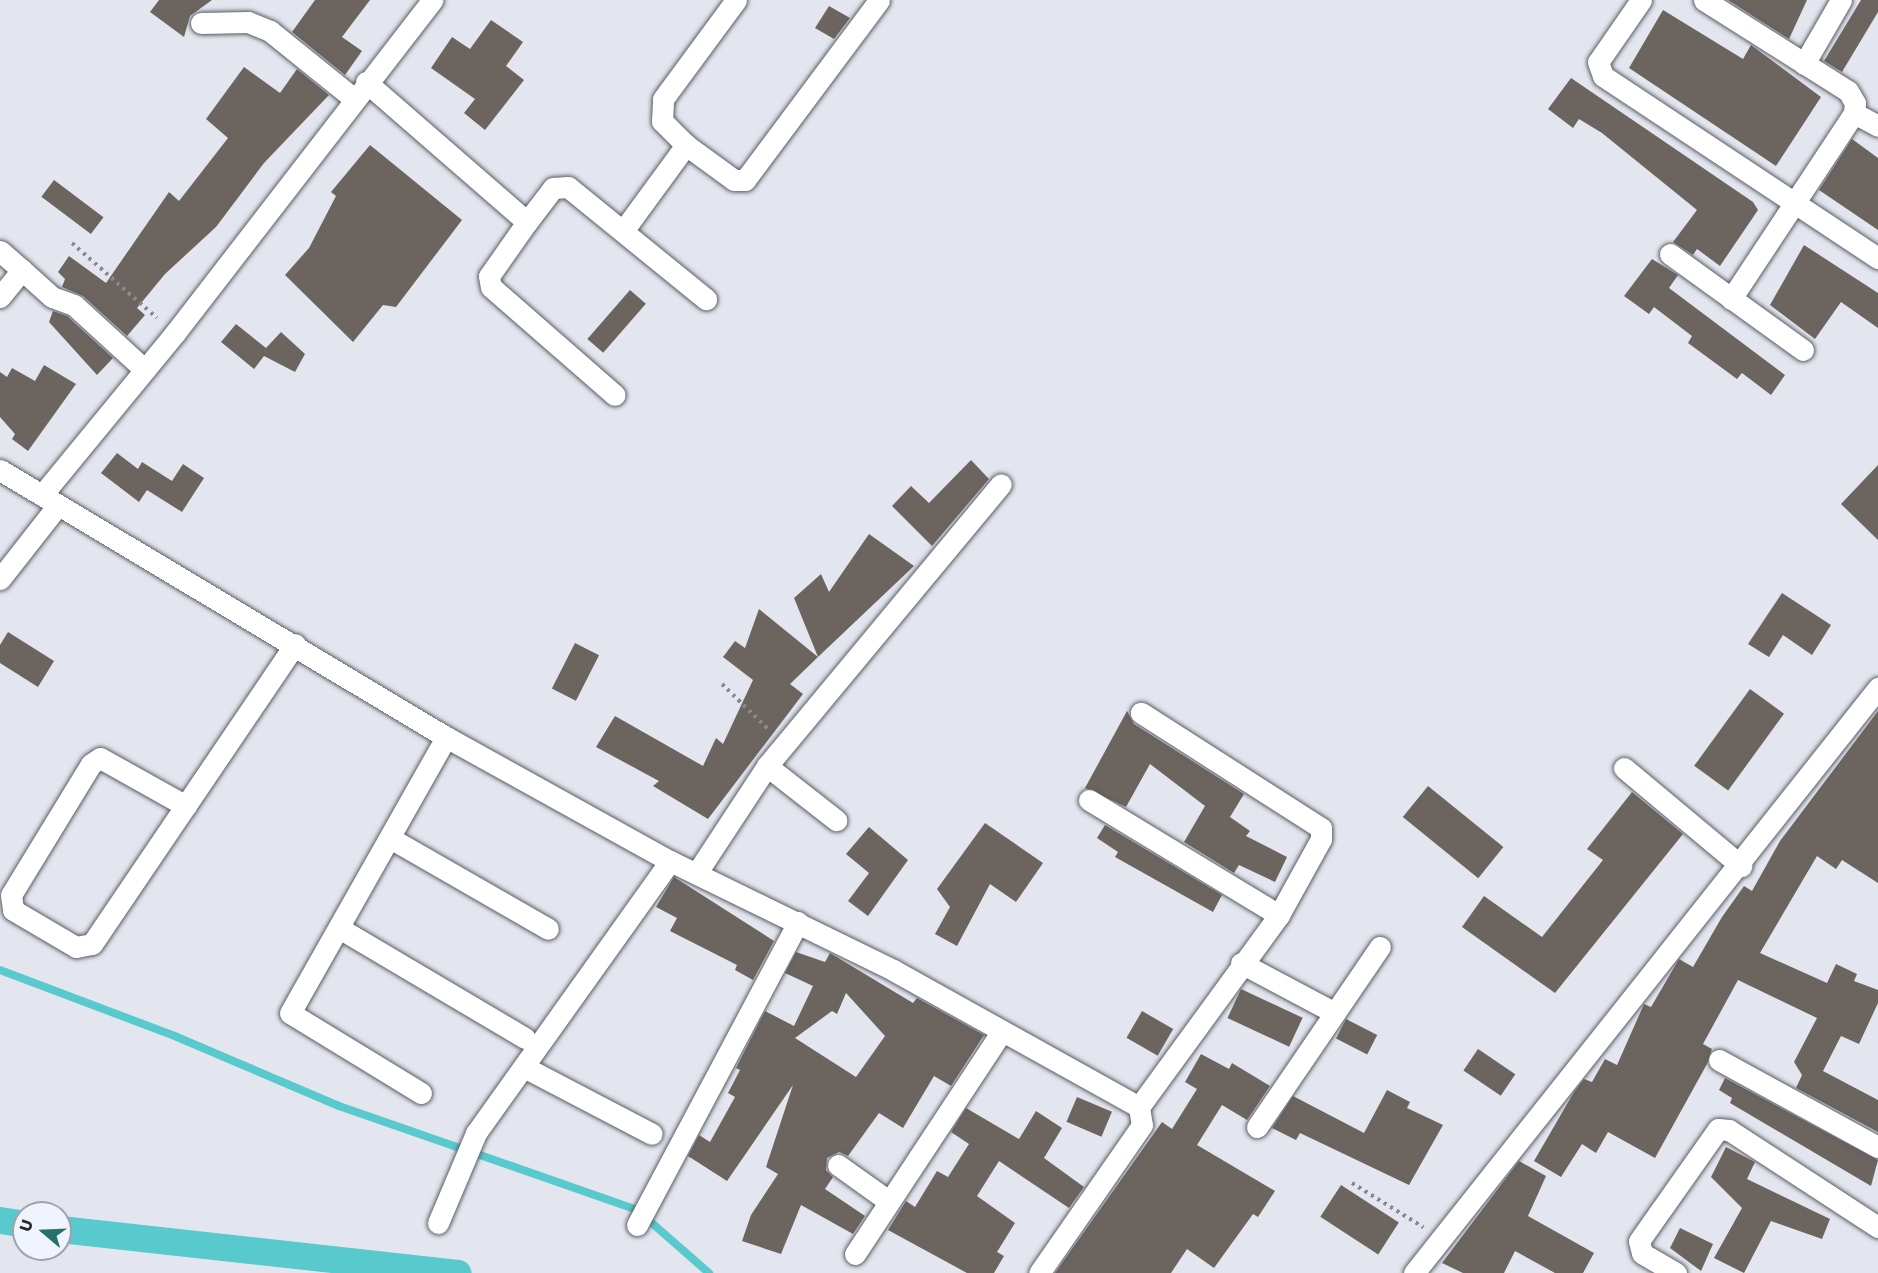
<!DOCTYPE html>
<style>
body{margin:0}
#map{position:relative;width:1878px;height:1273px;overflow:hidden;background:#e3e6ef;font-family:Poppins,sans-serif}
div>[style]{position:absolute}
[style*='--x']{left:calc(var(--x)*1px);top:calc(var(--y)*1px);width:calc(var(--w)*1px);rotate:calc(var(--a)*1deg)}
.stream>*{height:8px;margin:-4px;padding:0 4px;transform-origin:4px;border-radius:4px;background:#58c9cd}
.canal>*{height:27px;margin:-13.5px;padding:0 13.5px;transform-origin:13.5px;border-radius:13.5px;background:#58c9cd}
.building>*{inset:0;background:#6c645f;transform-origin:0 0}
.path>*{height:4px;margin-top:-2px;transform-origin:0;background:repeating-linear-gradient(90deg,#888a90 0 3px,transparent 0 7.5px)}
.roads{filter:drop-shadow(0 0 2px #5a5d64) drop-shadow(0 0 2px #5a5d64)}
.minor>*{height:21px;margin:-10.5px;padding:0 10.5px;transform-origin:10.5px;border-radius:10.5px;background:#fff}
span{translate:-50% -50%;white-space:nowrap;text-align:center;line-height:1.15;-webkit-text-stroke:6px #f0f4fc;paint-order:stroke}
.north{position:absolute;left:12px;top:1201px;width:60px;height:60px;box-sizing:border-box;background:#f0f4fc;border:2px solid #a0a3a9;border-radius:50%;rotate:289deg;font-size:16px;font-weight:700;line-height:24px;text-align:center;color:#28292c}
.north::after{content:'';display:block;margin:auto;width:21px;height:27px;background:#27716d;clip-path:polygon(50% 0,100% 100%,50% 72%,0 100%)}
</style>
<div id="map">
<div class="stream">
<i style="--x:0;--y:970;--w:189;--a:20.7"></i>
<i style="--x:177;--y:1037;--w:176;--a:23.1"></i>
<i style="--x:339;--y:1106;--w:316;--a:19.2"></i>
<i style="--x:637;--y:1210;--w:96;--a:41.2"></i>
</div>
<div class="canal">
<i style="--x:0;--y:1220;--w:24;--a:9"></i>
<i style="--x:60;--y:1229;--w:400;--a:6.3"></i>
</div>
<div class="building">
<i style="clip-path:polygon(159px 0,212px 0,190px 16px,184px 37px,150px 12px)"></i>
<i style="clip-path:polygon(315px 0,370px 0,342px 37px,362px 51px,345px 75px,292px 32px)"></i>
<i style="clip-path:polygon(1728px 0,1807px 0,1789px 39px)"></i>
<i style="clip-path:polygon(1861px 0,1878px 0,1878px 12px,1842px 72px,1824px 61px)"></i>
<i style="clip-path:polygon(829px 6px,850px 18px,834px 39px,815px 28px)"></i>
<i style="clip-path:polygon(1663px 10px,1743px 59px,1751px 45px,1821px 97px,1776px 166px,1629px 68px)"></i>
<i style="clip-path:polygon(491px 20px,523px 42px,506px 66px,524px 80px,485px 130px,464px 113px,475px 99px,431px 68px,452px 37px,470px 49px)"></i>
<i style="clip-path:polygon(244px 67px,280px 93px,297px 69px,329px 95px,264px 163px,216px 227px,165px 274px,137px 308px,145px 315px,127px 336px,83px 296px,62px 287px,65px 279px,58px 272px,69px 256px,106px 283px,169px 192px,179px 201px,228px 138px,206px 119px)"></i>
<i style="clip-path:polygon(1571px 78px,1753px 202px,1758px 210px,1720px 266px,1697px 249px,1693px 255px,1673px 242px,1697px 210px,1602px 133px,1579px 119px,1573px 128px,1548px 109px)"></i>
<i style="clip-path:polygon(1852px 139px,1878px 158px,1878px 230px,1819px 190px)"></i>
<i style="clip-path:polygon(370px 145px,462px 220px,396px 307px,383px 305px,353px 342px,285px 275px,309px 248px,336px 196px,331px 192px)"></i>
<i style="left:54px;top:180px;width:62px;height:21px;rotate:37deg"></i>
<i style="clip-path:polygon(1804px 245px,1878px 293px,1878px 328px,1841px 302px,1815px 339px,1770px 305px)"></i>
<i style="clip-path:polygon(1652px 259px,1678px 275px,1669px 288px,1785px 375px,1771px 395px,1742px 373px,1737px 379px,1688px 343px,1692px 336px,1654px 307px,1649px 314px,1624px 296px)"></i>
<i style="left:630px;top:290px;width:21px;height:65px;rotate:41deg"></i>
<i style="clip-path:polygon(53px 311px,67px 316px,113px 358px,97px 375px,49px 322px)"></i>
<i style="clip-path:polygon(236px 324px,266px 348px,281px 332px,305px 354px,295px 372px,264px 356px,254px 369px,221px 342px)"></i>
<i style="clip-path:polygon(44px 365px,76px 384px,28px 451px,12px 439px,15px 434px,0 417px,0 372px,7px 377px,12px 368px,35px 381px)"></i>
<i style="clip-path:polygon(117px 453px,138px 469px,142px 462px,172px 481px,183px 464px,204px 478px,182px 512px,147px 490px,139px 502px,101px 473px)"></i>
<i style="clip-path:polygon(971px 460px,989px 479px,932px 546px,892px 506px,911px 486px,929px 503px)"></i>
<i style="clip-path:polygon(1878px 465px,1878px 540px,1841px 504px)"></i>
<i style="clip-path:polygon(869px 534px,914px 566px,818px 657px,794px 598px,821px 574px,829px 592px)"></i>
<i style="clip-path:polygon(1782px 593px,1831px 625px,1812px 655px,1783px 635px,1769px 657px,1748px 644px)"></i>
<i style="clip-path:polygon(759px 609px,818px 657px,790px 684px,803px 694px,708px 819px,653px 786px,659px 781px,596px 747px,615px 716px,703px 766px,716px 738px,723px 744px,753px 680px,723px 657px,735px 641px,745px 648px)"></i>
<i style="clip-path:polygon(8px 632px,54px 661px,38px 687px,0 663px,0 645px)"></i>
<i style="left:575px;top:643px;width:27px;height:51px;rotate:27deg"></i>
<i style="left:1750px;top:689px;width:42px;height:95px;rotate:36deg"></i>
<i style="clip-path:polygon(1127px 711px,1134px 724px,1244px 794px,1230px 817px,1250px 831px,1246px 836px,1287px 857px,1275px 882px,1239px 865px,1234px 873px,1184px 842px,1205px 806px,1150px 764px,1126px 807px,1085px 788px)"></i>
<i style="clip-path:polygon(1878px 711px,1878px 883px,1842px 860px,1836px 869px,1817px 856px,1760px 953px,1827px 983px,1836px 964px,1857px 974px,1854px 981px,1878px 990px,1878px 1003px,1859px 1044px,1841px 1036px,1823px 1071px,1878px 1100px,1878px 1132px,1796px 1088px,1802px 1075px,1794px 1062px,1817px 1018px,1738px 980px,1703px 1044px,1712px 1049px,1707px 1064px,1655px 1158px,1608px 1132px,1596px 1153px,1582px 1144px,1561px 1177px,1534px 1161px,1574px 1092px,1584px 1079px,1592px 1082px,1605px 1059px,1617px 1065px,1644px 1004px,1651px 1007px,1679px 959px,1693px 967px,1722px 917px,1744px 886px,1752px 891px,1780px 841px)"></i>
<i style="left:1428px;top:786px;width:97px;height:40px;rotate:39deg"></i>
<i style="clip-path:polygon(1632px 792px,1683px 834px,1555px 993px,1462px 927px,1484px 896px,1542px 937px,1603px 860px,1587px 849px)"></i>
<i style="clip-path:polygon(985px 823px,1043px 863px,1016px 902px,990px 884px,957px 946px,935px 934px,950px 907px,937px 889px)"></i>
<i style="clip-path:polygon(1105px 825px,1222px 895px,1213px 912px,1115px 857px,1118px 852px,1097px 838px)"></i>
<i style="clip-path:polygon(869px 827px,908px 860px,868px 916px,848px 901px,869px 873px,846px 854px)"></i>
<i style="clip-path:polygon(674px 877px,774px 941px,753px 980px,735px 970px,737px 965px,670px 931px,677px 918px,656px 907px)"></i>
<i style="clip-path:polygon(evenodd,796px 952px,825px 962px,830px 953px,913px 1003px,917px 998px,984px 1035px,951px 1086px,934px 1076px,903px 1128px,879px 1113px,848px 1156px,839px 1152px,827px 1158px,826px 1170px,833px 1177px,825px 1189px,865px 1216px,853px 1234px,801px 1205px,781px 1254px,742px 1241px,751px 1215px,778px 1174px,766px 1167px,793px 1085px,727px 1181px,688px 1156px,699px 1135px,710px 1142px,735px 1097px,728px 1093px,740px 1070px,736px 1068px,765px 1011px,794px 1026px,813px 986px,785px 973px,796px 952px,846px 993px,885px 1036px,856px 1077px,795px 1038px,832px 1011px,837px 1014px,846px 993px)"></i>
<i style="left:1241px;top:989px;width:68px;height:32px;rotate:25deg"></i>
<i style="left:1142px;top:1011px;width:36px;height:31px;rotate:30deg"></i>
<i style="left:1346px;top:1019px;width:35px;height:22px;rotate:27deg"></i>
<i style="left:1478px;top:1049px;width:45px;height:26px;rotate:34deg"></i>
<i style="clip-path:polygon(1201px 1054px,1229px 1069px,1232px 1063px,1270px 1086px,1247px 1120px,1222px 1105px,1197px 1145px,1275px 1191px,1258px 1217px,1253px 1214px,1214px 1268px,1187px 1249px,1171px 1273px,1055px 1273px,1162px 1122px,1172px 1129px,1197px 1089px,1185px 1082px)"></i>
<i style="clip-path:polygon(1725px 1078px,1878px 1160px,1871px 1186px,1730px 1103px,1732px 1098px,1719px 1090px)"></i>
<i style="clip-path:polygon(1387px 1090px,1410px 1102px,1407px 1108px,1443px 1125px,1409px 1185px,1300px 1133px,1296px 1140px,1272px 1128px,1293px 1096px,1364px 1133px)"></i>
<i style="left:1077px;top:1097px;width:38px;height:27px;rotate:23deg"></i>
<i style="clip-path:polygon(966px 1108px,1019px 1139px,1036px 1111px,1062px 1128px,1044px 1158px,1084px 1187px,1069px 1208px,999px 1161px,977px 1196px,1015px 1223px,997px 1252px,1004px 1256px,994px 1273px,967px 1273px,888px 1230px,906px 1201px,915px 1207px,937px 1171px,948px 1177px,969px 1144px,951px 1132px)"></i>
<i style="clip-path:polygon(1726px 1147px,1755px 1162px,1747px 1179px,1830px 1219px,1822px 1239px,1771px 1221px,1744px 1273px,1714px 1258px,1742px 1208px,1711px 1177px)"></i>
<i style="clip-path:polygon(1519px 1161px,1546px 1176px,1528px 1216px,1594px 1253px,1583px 1273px,1555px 1273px,1515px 1251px,1504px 1273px,1463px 1273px,1442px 1263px)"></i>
<i style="left:1341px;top:1185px;width:69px;height:38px;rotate:33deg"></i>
<i style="clip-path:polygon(1680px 1228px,1713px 1244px,1701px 1271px,1670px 1248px)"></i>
</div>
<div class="path">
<i style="--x:72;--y:243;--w:113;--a:41.4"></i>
<i style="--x:722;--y:684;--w:66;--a:44.4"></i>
<i style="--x:1352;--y:1183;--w:84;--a:31.8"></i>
</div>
<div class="roads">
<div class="minor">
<i style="--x:1641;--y:0;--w:75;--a:124.7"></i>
<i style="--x:1598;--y:62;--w:15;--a:70"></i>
<i style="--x:1603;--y:76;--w:330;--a:33.5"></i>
<i style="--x:1704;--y:0;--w:170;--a:32.3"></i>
<i style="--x:1848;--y:91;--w:14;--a:60"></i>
<i style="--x:1855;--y:103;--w:10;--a:96"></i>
<i style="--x:1854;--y:113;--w:223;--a:123.5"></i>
<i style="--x:201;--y:23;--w:47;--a:-1.2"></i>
<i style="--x:248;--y:22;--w:24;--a:22"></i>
<i style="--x:270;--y:31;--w:107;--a:38.9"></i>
<i style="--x:1804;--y:64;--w:74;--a:-60"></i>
<i style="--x:366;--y:82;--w:213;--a:41"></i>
<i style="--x:527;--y:222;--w:43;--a:-52.6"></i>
<i style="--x:553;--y:188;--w:15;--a:-4"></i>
<i style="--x:568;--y:187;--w:178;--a:39.1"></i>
<i style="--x:1854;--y:113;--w:27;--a:28"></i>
<i style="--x:686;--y:145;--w:59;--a:36.1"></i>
<i style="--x:734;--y:180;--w:11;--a:0"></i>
<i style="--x:745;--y:180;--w:224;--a:-53.3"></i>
<i style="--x:527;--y:222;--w:66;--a:125.1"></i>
<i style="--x:489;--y:276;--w:11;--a:80"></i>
<i style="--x:491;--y:287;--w:164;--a:41.1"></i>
<i style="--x:623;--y:231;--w:107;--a:-53.8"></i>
<i style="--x:686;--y:145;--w:34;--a:-135"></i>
<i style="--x:662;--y:121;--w:22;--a:-87"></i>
<i style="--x:663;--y:99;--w:123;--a:-53.6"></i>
<i style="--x:0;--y:251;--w:29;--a:41"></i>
<i style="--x:1670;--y:254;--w:164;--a:35.8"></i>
<i style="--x:0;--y:297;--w:35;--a:-51"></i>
<i style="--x:22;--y:270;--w:40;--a:42"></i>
<i style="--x:52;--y:297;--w:23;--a:20"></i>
<i style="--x:74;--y:305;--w:96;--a:42.5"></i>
<i style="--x:0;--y:470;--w:520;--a:30.91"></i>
<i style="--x:446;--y:737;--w:256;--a:29"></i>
<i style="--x:670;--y:861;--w:248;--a:26"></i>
<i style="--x:893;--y:970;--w:282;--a:29.1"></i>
<i style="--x:1139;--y:1107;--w:18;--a:81"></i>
<i style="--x:1142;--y:1125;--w:180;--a:124.8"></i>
<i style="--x:42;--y:495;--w:210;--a:-50.6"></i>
<i style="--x:175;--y:333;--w:421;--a:-52.3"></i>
<i style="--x:0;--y:579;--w:94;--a:-51.9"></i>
<i style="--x:767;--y:766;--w:88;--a:38"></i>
<i style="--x:1624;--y:768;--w:153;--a:39.9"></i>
<i style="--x:1089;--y:800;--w:222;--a:31.2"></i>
<i style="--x:186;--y:806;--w:98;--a:-150.8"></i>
<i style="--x:100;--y:758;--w:11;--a:146"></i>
<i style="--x:91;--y:764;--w:153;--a:121.4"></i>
<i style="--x:11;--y:895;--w:15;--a:82"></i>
<i style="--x:13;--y:910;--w:73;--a:30.4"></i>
<i style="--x:76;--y:947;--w:16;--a:-11"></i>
<i style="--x:92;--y:944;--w:362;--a:-55.9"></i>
<i style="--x:390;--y:838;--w:182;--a:29.9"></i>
<i style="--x:698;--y:871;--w:126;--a:-56.7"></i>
<i style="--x:767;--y:766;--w:366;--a:-50.3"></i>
<i style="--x:339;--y:928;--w:216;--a:30.6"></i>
<i style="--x:1241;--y:963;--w:106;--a:28"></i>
<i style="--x:1719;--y:1060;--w:181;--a:28.7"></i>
<i style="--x:524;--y:1067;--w:144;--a:27.6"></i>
<i style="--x:421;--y:1093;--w:153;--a:-148.6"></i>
<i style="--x:290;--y:1013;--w:317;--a:-60.5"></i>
<i style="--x:1139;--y:1107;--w:238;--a:-53.9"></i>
<i style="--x:1279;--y:915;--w:87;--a:-61.1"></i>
<i style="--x:1321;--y:839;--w:11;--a:-90"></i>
<i style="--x:1321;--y:828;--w:214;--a:-147.4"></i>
<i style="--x:1257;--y:1127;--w:218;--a:-55.7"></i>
<i style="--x:838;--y:1165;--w:60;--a:35.5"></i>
<i style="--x:438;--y:1223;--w:98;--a:-67.1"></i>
<i style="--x:476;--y:1133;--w:334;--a:-54.5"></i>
<i style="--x:637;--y:1225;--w:343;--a:-62"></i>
<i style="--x:855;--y:1254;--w:267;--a:-56.6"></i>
<i style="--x:1414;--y:1273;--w:747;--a:-51.58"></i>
<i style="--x:1676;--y:1273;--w:39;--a:-150"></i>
<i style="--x:1642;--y:1253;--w:12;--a:-104"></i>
<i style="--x:1639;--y:1241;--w:137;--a:-54.8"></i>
<i style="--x:1718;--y:1129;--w:11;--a:5"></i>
<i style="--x:1729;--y:1130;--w:178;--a:33.1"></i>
</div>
</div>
<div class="north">U</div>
</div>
